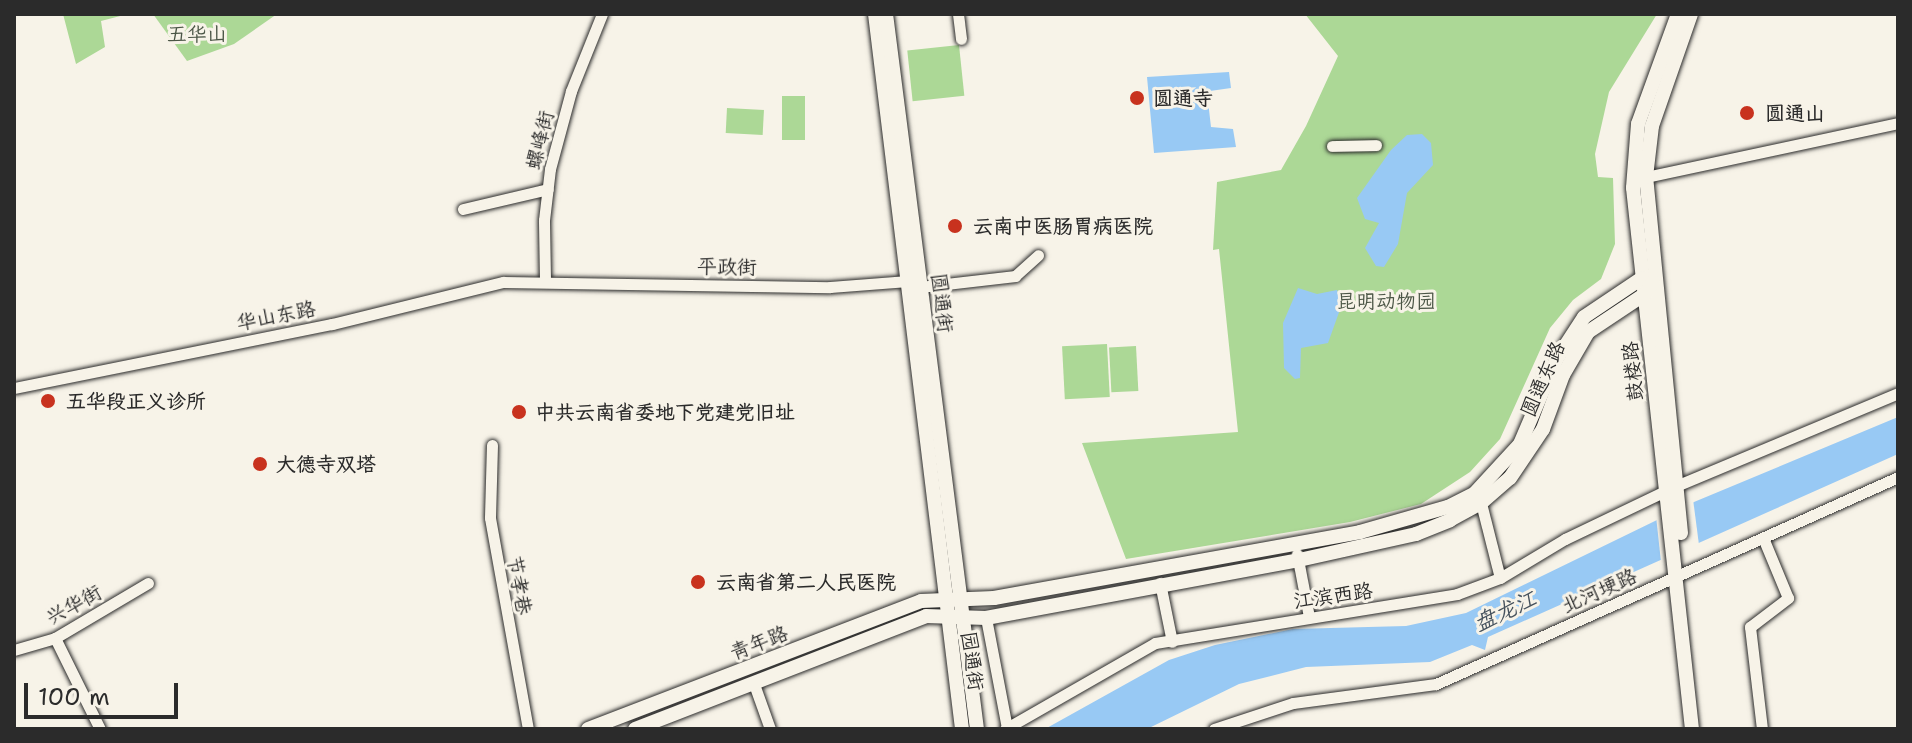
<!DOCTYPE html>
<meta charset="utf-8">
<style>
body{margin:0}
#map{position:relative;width:1912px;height:743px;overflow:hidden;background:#f7f3e8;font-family:"Shantell Sans","LXGW WenKai TC",sans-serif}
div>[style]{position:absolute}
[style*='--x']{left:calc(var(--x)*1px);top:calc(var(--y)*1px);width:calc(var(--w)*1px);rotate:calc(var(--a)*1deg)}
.green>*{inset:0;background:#acd896;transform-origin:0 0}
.water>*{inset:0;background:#98c9f4}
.pier>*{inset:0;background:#f7f3e8}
.roads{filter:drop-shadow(0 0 2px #2b2b2b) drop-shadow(0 0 2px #2b2b2b)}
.minor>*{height:11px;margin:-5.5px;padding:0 5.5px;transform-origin:5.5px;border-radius:5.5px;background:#f7f3e8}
.major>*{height:14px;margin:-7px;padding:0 7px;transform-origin:7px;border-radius:7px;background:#f7f3e8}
.dots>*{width:22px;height:22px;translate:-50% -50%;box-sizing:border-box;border:4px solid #f7f3e8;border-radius:50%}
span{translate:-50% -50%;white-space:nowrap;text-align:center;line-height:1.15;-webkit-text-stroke:6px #f7f3e8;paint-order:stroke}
.park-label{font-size:20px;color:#4b5646}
.poi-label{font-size:20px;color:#2b2b2b;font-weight:700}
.left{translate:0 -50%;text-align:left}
.street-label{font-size:20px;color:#2b2b2b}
.water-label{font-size:22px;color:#46525d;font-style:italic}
.frame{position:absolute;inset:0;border:16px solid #2b2b2b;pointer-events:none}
.scale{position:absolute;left:24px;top:683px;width:154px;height:36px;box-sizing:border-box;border:4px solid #2b2b2b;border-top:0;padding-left:10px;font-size:24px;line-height:28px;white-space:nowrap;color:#2b2b2b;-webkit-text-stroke:6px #f7f3e8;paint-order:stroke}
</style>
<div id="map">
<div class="green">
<i style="clip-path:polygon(63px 14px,128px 14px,101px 21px,105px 47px,76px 64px)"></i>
<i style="clip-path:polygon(153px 14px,277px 14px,234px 44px,187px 61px)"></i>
<i style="clip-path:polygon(1305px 14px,1657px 14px,1609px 92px,1595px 154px,1598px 177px,1613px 178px,1615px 244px,1601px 279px,1573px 300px,1550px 328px,1500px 439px,1470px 472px,1421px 504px,1350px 522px,1126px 559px,1082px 443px,1238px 432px,1219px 249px,1213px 250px,1217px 182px,1281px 170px,1306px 126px,1338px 56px)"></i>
<i style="left:959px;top:45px;width:51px;height:52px;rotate:84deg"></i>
<i style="left:782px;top:96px;width:23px;height:44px"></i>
<i style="left:727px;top:108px;width:37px;height:25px;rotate:3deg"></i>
<i style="left:1107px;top:344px;width:53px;height:45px;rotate:87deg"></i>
<i style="left:1136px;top:346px;width:45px;height:27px;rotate:87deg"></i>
</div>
<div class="water">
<i style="clip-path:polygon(1229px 72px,1231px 88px,1210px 91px,1208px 101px,1211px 127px,1233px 129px,1236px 147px,1154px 153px,1147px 77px)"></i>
<i style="clip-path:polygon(1422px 134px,1431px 143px,1433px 165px,1407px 193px,1398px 244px,1384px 267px,1376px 266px,1365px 248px,1379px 223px,1365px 219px,1357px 198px,1391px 150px,1407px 135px)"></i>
<i style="clip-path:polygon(1298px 288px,1317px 294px,1337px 290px,1342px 304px,1328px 343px,1301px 348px,1300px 378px,1295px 379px,1284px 368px,1283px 323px)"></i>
<i style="clip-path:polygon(1898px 417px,1898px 454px,1488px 637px,1485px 650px,1472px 645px,1430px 662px,1306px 667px,1239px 684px,1147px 729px,1045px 729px,1169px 660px,1215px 645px,1293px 629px,1406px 626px,1466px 613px,1694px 502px)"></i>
</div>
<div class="pier">
<i style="clip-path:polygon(1693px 499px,1699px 545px,1661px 562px,1656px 516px)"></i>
</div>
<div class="roads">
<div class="minor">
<i style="--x:958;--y:14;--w:25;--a:83"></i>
<i style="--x:1332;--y:146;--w:44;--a:-1.3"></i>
<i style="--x:1646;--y:177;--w:258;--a:-12.1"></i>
<i style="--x:463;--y:209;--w:87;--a:-13.2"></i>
<i style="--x:545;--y:280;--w:60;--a:-91"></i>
<i style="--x:544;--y:220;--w:51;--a:-83.3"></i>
<i style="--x:550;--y:169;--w:81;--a:-74.9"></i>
<i style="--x:571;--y:91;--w:83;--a:-68.1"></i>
<i style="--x:920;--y:287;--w:96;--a:-6.6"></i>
<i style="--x:1015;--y:276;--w:31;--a:-42"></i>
<i style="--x:14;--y:388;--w:324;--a:-11.4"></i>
<i style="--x:332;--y:324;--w:176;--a:-13.8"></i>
<i style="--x:503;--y:282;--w:327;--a:0.9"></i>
<i style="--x:830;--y:287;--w:78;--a:-4.4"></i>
<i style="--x:492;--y:445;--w:73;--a:91.6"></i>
<i style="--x:490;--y:518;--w:214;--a:79.8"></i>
<i style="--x:1676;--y:486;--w:241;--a:-22.7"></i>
<i style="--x:1481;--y:503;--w:77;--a:75.8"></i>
<i style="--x:1297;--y:554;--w:64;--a:79.2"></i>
<i style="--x:1160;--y:583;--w:60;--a:78.5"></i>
<i style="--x:986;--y:618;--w:112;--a:79.2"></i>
<i style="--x:55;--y:638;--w:102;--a:63.7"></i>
<i style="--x:14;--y:650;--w:43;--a:-16.3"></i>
<i style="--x:55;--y:638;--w:108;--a:-30.6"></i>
<i style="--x:754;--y:684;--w:48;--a:70.4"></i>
<i style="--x:1005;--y:729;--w:173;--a:-29.8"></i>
<i style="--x:1155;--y:643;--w:306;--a:-9.2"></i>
<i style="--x:1457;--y:594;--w:46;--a:-20.4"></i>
<i style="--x:1500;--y:578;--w:76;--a:-31"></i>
<i style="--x:1565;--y:539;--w:111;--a:-25.6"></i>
<i style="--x:1214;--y:729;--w:83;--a:-18.2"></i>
<i style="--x:1293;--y:703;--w:144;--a:-7.6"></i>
<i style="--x:1436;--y:684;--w:506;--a:-24.13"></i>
<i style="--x:1762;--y:729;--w:103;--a:-96.7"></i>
<i style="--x:1750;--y:627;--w:48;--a:-37.3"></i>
<i style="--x:1788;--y:598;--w:63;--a:-112.5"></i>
</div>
<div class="major">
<i style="--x:875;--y:14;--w:720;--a:83.06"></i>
<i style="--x:886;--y:14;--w:721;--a:82.75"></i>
<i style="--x:1678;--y:14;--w:117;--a:110"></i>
<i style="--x:1638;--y:124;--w:64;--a:94.5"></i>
<i style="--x:1633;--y:188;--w:544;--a:83.78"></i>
<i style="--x:1681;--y:533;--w:358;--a:-95.6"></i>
<i style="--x:1646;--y:177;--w:51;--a:-83.3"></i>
<i style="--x:1652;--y:126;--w:119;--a:-70.8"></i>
<i style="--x:588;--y:729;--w:357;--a:-21"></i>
<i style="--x:921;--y:601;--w:73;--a:-2.4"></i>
<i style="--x:994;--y:598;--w:372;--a:-10.2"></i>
<i style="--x:1360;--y:532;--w:91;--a:-15.9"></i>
<i style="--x:1448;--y:507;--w:30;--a:-27"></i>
<i style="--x:1475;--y:493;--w:67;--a:-47.4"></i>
<i style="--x:1520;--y:444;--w:91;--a:-66.8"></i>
<i style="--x:1556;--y:360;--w:51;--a:-56.9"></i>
<i style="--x:1584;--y:317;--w:70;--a:-33.9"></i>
<i style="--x:1642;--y:278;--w:11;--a:15"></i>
<i style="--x:635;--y:729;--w:312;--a:-21.2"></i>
<i style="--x:926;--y:616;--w:60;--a:1.9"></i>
<i style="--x:986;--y:618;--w:318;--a:-10.5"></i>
<i style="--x:1299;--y:560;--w:120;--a:-12.5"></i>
<i style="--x:1416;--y:534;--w:37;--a:-22"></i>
<i style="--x:1450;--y:520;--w:35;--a:-29"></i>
<i style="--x:1481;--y:503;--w:38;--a:-41"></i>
<i style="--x:1510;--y:478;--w:59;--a:-56"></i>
<i style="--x:1543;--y:429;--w:58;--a:-69.7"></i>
<i style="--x:1563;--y:375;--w:50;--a:-59.8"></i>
<i style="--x:1588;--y:332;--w:69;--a:-33.7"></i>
<i style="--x:1645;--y:294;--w:15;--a:-58"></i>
</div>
</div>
<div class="dots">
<i style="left:1137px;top:98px;background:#c8321e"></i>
<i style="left:1747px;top:113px;background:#c8321e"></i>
<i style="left:955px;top:226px;background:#c8321e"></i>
<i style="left:48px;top:401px;background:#c8321e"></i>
<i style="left:519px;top:412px;background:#c8321e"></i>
<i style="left:260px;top:464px;background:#c8321e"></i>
<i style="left:698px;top:582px;background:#c8321e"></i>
</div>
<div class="park-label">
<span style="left:197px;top:34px">五华山</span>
<span style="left:1386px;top:301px">昆明动物园</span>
</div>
<div class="poi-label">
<span class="left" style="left:1153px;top:98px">圆通寺</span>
<span class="left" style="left:1765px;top:113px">圆通山</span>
<span class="left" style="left:973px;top:226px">云南中医肠胃病医院</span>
<span class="left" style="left:66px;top:401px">五华段正义诊所</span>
<span class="left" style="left:535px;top:412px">中共云南省委地下党建党旧址</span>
<span class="left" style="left:276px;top:464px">大德寺双塔</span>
<span class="left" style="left:716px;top:582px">云南省第二人民医院</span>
</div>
<div class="street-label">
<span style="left:540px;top:140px;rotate:-76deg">螺峰街</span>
<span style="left:727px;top:267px;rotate:1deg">平政街</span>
<span style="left:942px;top:303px;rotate:83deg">圆通街</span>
<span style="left:276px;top:316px;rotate:-11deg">华山东路</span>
<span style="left:1633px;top:371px;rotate:-96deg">鼓楼路</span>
<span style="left:1543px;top:379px;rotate:-66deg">圆通东路</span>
<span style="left:519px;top:585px;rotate:80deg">节孝巷</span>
<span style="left:1599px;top:591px;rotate:-24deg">北河埂路</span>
<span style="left:1333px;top:596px;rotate:-8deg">江滨西路</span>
<span style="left:74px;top:605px;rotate:-29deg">兴华街</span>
<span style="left:759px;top:643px;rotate:-21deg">青年路</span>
<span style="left:972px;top:661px;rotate:82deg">园通街</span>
</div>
<div class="water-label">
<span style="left:1505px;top:611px;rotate:-25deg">盘龙江</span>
</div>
<div class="frame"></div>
<div class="scale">100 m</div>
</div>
